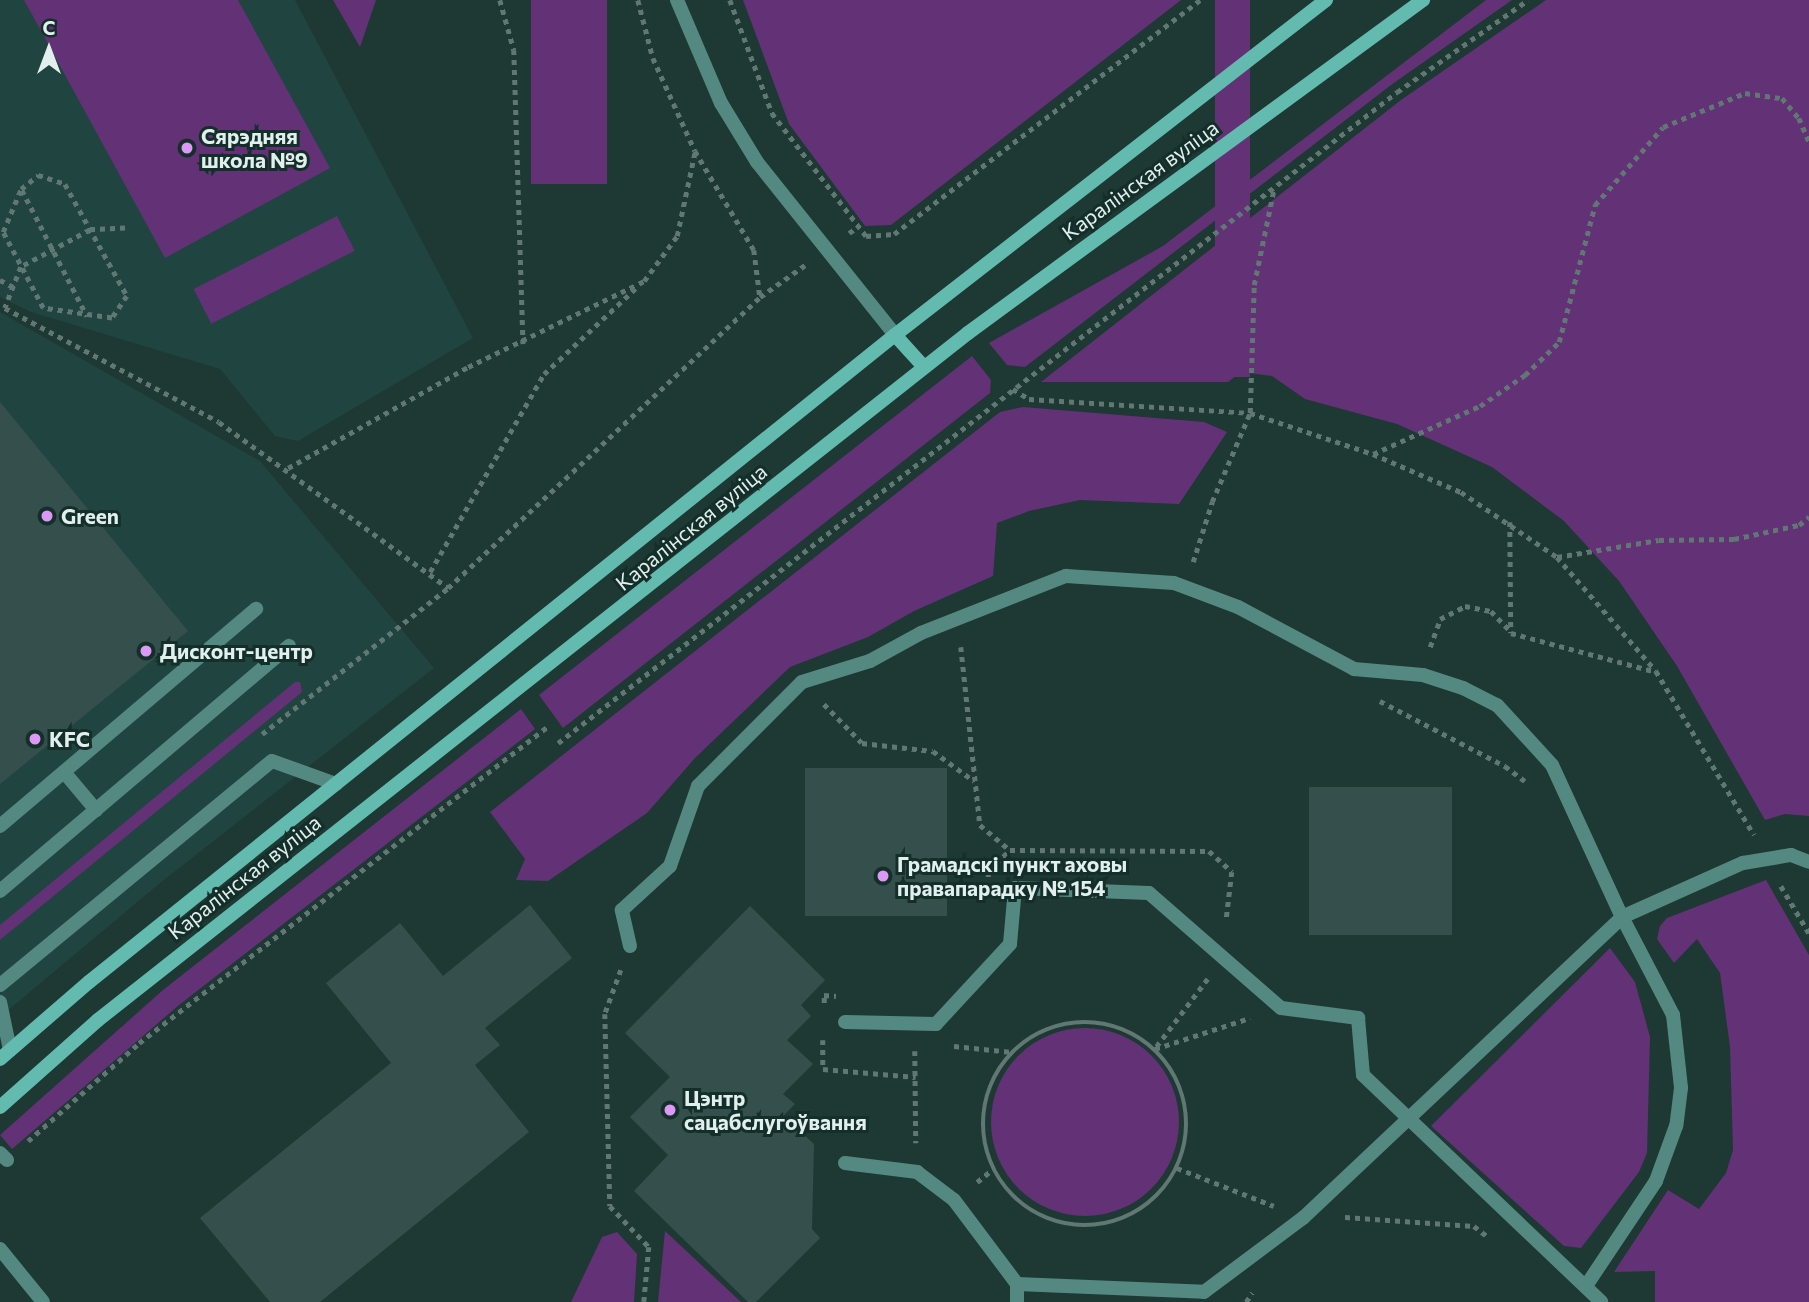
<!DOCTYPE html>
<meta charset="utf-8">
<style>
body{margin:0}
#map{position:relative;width:1809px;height:1302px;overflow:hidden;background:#1e3834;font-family:Commissioner,sans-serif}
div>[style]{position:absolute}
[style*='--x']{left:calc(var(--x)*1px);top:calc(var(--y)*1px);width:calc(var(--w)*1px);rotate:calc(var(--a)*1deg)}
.built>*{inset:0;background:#204440}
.green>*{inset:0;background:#633176;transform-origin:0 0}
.round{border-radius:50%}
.building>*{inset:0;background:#35504c;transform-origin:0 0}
.path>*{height:4.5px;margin-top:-2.25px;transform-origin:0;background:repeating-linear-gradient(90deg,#617773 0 5px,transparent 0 10px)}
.path>.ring{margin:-2.25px;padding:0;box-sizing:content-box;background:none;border:4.5px solid #617773;border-radius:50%}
.lane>*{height:14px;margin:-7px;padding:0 7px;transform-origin:7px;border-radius:7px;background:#548982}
.street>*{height:14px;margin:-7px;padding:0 7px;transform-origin:7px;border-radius:7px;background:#548982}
.secondary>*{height:14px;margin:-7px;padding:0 7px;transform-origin:7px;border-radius:7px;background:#62bbae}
.dots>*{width:19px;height:19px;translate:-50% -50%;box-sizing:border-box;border:4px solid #142e2a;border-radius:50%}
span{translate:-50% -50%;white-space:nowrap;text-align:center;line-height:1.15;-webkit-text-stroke:6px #142e2a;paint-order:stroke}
.poi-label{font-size:21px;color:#e1f0ed;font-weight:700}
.left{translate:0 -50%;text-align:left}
.street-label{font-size:21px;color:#e1f0ed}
.north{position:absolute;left:14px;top:14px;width:70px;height:70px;-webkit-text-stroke:5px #142e2a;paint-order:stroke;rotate:0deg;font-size:19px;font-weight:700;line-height:28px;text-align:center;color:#e1f0ed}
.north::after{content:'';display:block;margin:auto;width:24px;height:32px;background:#e1f0ed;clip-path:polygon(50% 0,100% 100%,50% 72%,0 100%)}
</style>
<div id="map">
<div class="built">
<i style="clip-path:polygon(0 0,295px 0,473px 338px,298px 441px,275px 436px,220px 369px,31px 312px,0 297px)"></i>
<i style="clip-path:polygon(0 312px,260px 461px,434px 668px,160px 883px,0 1017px)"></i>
</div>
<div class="green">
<i style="clip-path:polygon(24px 0,238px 0,330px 168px,165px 258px)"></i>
<i style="clip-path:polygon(333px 0,376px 0,360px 47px)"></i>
<i style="left:531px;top:0;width:76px;height:184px"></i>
<i style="clip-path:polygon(743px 0,1181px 0,891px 225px,865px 226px,789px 124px)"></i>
<i style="left:1215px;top:0;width:35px;height:377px"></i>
<i style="clip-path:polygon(1486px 0,1512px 0,1391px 85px,1025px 367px,1007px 365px,989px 343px,1163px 246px)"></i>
<i style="clip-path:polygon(1546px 0,1809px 0,1809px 816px,1785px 814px,1765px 820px,1677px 666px,1619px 581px,1564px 521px,1492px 467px,1397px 424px,1305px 399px,1272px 376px,1241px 372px,1228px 382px,1041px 382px,1401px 100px)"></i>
<i style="left:337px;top:216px;width:39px;height:161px;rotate:63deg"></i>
<i style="clip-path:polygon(972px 356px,991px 380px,990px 393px,563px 728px,539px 695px)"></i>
<i style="clip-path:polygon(1023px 407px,1204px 422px,1227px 432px,1179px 504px,1080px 500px,1029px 511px,997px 523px,993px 576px,914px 611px,868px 637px,790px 667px,695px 758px,647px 813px,548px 881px,516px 880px,525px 859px,490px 812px,1000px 412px)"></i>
<i style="clip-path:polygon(295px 682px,300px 682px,302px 692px,0 940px,0 925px)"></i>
<i style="clip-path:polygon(521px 709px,535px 729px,179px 1005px,12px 1149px,0 1135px,163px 990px)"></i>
<i style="clip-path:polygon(1766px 880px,1809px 955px,1809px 1302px,1655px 1302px,1655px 1271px,1614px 1272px,1668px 1190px,1699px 1209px,1726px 1173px,1733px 1150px,1730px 1047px,1720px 973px,1697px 939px,1674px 963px,1657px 939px,1660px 926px,1667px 918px)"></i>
<i style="clip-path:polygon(1610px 948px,1635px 982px,1650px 1037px,1647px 1153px,1639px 1172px,1581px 1248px,1564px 1246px,1431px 1126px)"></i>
<i class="round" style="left:991px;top:1028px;width:188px;height:188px"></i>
<i style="clip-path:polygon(665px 1231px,741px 1302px,658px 1302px)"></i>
<i style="clip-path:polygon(617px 1232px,637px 1254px,634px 1302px,571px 1302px,602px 1237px)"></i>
</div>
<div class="building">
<i style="clip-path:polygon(0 402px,188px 631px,0 784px)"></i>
<i style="left:805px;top:768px;width:142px;height:148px"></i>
<i style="left:1452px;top:787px;width:148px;height:143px;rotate:90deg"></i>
<i style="clip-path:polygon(530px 905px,572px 958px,485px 1028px,500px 1045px,475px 1065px,529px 1132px,320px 1302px,270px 1302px,200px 1218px,391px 1063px,326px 983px,400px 923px,443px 976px)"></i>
<i style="clip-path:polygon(750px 906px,825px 980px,801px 1005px,811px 1016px,787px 1040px,813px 1064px,783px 1094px,795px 1104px,783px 1116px,814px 1144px,812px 1229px,820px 1238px,756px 1302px,748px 1302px,634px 1191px,668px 1155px,630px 1117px,670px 1077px,625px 1033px)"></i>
</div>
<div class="path">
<i style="--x:500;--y:0;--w:52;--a:74.4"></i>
<i style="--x:514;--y:50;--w:294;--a:88.2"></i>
<i style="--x:638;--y:0;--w:60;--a:75.5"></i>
<i style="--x:653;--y:58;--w:102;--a:65.7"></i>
<i style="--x:695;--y:151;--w:115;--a:59.2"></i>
<i style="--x:754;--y:250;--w:47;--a:82.7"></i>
<i style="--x:730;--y:0;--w:121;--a:69.6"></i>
<i style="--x:772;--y:113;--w:155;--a:52.6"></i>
<i style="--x:866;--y:236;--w:28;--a:-4"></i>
<i style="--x:894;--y:234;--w:385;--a:-37.4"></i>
<i style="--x:38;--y:175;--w:28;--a:18"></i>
<i style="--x:65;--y:184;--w:128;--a:61"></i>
<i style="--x:127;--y:296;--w:27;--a:124"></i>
<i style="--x:112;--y:318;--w:70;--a:-171.8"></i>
<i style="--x:43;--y:308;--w:86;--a:-117.8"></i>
<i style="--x:3;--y:232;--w:47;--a:-67.3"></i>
<i style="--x:21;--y:189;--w:22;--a:-39"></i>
<i style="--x:22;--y:190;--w:142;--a:62.7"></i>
<i style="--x:125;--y:228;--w:35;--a:177"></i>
<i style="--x:90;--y:230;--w:78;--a:151.8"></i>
<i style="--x:21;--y:267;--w:44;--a:111.3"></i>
<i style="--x:5;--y:308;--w:242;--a:28"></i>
<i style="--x:219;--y:422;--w:283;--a:35.9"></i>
<i style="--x:849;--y:233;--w:12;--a:-35"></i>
<i style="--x:0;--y:280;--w:15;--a:28"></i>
<i style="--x:1013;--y:389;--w:19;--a:32"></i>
<i style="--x:1029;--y:399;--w:221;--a:3.6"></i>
<i style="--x:1250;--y:413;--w:130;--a:18.4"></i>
<i style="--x:1373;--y:454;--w:96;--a:23.4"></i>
<i style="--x:1461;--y:492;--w:116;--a:34.1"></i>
<i style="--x:1557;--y:557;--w:151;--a:49"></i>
<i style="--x:1656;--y:671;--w:191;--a:59.1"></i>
<i style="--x:1373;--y:454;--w:117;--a:-24.2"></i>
<i style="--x:1480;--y:406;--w:55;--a:-34.6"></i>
<i style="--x:1525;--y:375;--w:47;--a:-44.1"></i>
<i style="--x:1559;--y:342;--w:142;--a:-75.3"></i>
<i style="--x:1595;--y:205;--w:103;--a:-48.9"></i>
<i style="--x:1663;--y:127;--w:89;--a:-22.5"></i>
<i style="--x:1745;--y:93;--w:37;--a:8"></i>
<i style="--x:1782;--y:98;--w:26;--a:50"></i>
<i style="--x:1799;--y:118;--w:25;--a:67"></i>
<i style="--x:288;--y:468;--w:206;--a:-29.3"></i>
<i style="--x:468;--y:367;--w:196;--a:-26"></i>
<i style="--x:644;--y:281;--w:56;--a:-53.7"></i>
<i style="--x:677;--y:236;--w:87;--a:-78"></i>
<i style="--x:1510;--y:522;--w:111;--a:89.5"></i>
<i style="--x:1511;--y:633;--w:147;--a:15"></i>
<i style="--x:1557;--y:557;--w:103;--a:-9.5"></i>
<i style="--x:1659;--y:540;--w:75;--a:-0.8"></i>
<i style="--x:1734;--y:539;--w:66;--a:-12.2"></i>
<i style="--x:1799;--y:525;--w:13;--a:-39"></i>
<i style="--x:1193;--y:562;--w:63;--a:-72.4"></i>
<i style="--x:1212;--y:502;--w:97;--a:-66.9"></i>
<i style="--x:1250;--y:413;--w:128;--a:-88.2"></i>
<i style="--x:1254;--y:285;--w:99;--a:-78.3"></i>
<i style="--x:430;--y:572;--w:228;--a:-60.1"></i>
<i style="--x:544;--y:374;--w:129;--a:-43.1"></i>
<i style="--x:961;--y:647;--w:179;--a:83.9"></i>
<i style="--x:980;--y:825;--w:39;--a:40"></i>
<i style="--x:1430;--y:647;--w:30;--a:-70"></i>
<i style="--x:1440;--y:619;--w:28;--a:-27"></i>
<i style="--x:1465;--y:606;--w:26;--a:11"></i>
<i style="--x:1491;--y:611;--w:29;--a:46"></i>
<i style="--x:1380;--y:701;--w:141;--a:27.5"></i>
<i style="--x:1505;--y:766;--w:25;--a:37"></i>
<i style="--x:824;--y:704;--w:54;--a:45.7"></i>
<i style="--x:862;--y:743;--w:71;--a:6.4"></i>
<i style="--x:933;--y:751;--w:51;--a:36.2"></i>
<i style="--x:262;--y:734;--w:236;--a:-38.1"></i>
<i style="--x:448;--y:588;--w:427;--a:-43"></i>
<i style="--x:760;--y:297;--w:55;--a:-35.4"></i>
<i style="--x:558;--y:743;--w:1062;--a:-37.81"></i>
<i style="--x:1397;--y:92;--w:160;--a:-35.1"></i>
<i style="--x:988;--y:877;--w:7;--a:-90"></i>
<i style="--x:988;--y:870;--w:30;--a:-42"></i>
<i style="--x:1010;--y:850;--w:199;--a:0.3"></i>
<i style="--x:1209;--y:851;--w:31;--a:42"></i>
<i style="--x:1232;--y:872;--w:50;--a:96.8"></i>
<i style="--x:1781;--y:886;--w:55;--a:59.2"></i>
<i style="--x:621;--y:970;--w:47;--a:110"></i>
<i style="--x:605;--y:1014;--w:192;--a:88.5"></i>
<i style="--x:610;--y:1206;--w:57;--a:46.4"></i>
<i style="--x:649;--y:1247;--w:55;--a:95.2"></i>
<i style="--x:1208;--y:979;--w:88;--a:127.1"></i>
<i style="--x:1155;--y:1049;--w:100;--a:-18.1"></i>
<i style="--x:824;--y:1003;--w:8;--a:-90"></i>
<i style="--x:824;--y:995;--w:12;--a:5"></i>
<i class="ring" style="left:983px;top:1022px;width:199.5px;height:199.5px"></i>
<i style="--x:823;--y:1040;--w:29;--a:90"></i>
<i style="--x:823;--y:1069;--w:93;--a:4.9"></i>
<i style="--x:954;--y:1046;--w:58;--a:5.9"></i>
<i style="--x:915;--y:1051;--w:92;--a:89.4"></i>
<i style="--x:28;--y:1141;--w:148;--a:-41.4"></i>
<i style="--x:139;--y:1043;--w:516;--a:-37.76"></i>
<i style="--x:1177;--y:1168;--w:104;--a:21.4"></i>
<i style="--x:977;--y:1182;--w:19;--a:-39"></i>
<i style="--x:1345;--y:1217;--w:129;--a:4"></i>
<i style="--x:1474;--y:1226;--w:16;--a:38"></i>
<i style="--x:1246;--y:1302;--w:11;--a:-56"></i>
</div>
<div class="lane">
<i style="--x:64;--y:772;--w:50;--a:49.9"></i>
<i style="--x:0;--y:826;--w:336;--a:-40.3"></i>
<i style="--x:0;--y:891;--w:379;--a:-40.3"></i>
<i style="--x:630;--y:946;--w:37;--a:-103"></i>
<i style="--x:622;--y:910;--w:65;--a:-42.5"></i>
<i style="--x:670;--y:866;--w:85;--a:-70.7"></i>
<i style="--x:698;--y:786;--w:147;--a:-45"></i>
<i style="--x:802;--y:682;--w:71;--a:-17.2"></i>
<i style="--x:870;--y:661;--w:58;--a:-28.8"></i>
<i style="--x:921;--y:633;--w:156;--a:-21.5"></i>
<i style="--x:1066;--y:576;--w:108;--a:3.7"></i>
<i style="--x:1174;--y:583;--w:68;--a:20.6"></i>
<i style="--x:1238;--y:607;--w:132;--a:28.1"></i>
<i style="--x:1354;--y:669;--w:69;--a:5"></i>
<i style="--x:1423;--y:675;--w:42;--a:18"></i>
<i style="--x:1463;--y:688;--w:38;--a:27"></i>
<i style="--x:1497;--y:705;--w:81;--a:47.5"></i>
<i style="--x:1552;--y:765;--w:167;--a:65.3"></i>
<i style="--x:1622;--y:917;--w:110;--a:62.5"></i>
<i style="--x:1673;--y:1015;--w:73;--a:83.7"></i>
<i style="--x:1681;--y:1088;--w:38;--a:97"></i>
<i style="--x:1676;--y:1126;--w:59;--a:110"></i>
<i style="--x:1656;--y:1181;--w:126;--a:123.7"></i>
<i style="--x:0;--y:985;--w:352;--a:-39.5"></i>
<i style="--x:272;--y:761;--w:68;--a:19.8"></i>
<i style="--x:0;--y:1002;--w:49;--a:78.2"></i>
<i style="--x:845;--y:1022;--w:91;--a:1.3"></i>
<i style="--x:936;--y:1024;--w:109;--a:-47.2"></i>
<i style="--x:1010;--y:944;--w:56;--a:-84.9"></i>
<i style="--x:1015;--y:888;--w:134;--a:2.1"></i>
<i style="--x:1149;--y:893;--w:175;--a:41.1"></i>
<i style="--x:1281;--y:1008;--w:78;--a:7.4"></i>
<i style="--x:1358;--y:1018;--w:57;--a:85"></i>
<i style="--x:1363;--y:1075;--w:329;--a:43.6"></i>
<i style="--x:0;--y:1153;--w:10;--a:45"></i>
<i style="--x:845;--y:1163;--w:73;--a:7.1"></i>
<i style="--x:917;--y:1172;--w:46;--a:37.1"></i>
<i style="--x:954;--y:1200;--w:105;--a:53.1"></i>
<i style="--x:1017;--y:1284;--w:18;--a:90"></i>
<i style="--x:0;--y:1249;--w:68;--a:50.9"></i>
<i style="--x:1017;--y:1284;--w:187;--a:2.4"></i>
<i style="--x:1204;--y:1292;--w:124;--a:-36.8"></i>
<i style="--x:1303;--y:1218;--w:439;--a:-43.3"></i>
</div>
<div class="street">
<i style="--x:677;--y:0;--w:112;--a:66.9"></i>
<i style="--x:721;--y:103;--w:69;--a:58.6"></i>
<i style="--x:757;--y:162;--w:221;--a:51.4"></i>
<i style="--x:1622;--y:917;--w:133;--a:-24.1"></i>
<i style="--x:1743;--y:863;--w:49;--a:-9.5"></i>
<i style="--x:1791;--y:855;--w:19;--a:21"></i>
</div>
<div class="secondary">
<i style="--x:895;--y:335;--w:43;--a:47.8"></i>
<i style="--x:0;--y:1059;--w:118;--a:-40.9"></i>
<i style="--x:89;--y:982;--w:1034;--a:-38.76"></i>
<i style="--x:895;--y:335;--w:546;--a:-37.86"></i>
<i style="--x:0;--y:1107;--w:131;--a:-41.6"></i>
<i style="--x:98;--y:1020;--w:1109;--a:-38.3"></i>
<i style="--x:968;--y:333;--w:564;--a:-36.2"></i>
</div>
<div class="dots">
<i style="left:187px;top:148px;background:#db99f5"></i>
<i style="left:47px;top:516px;background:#db99f5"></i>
<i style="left:146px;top:651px;background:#db99f5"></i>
<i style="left:35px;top:739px;background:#db99f5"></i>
<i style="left:883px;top:876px;background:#db99f5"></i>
<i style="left:670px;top:1110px;background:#db99f5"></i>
</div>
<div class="poi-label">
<span class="left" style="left:201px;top:148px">Сярэдняя<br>школа №9</span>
<span class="left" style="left:61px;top:516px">Green</span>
<span class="left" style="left:160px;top:651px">Дисконт-центр</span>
<span class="left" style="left:49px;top:739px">KFC</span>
<span class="left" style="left:897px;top:876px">Грамадскі пункт аховы<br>правапарадку № 154</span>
<span class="left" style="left:684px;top:1110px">Цэнтр<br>сацабслугоўвання</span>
</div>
<div class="street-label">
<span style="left:1140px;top:180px;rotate:-36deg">Каралінская вуліца</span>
<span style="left:691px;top:527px;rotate:-39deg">Каралінская вуліца</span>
<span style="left:244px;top:877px;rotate:-38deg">Каралінская вуліца</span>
</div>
<div class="north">С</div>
</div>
